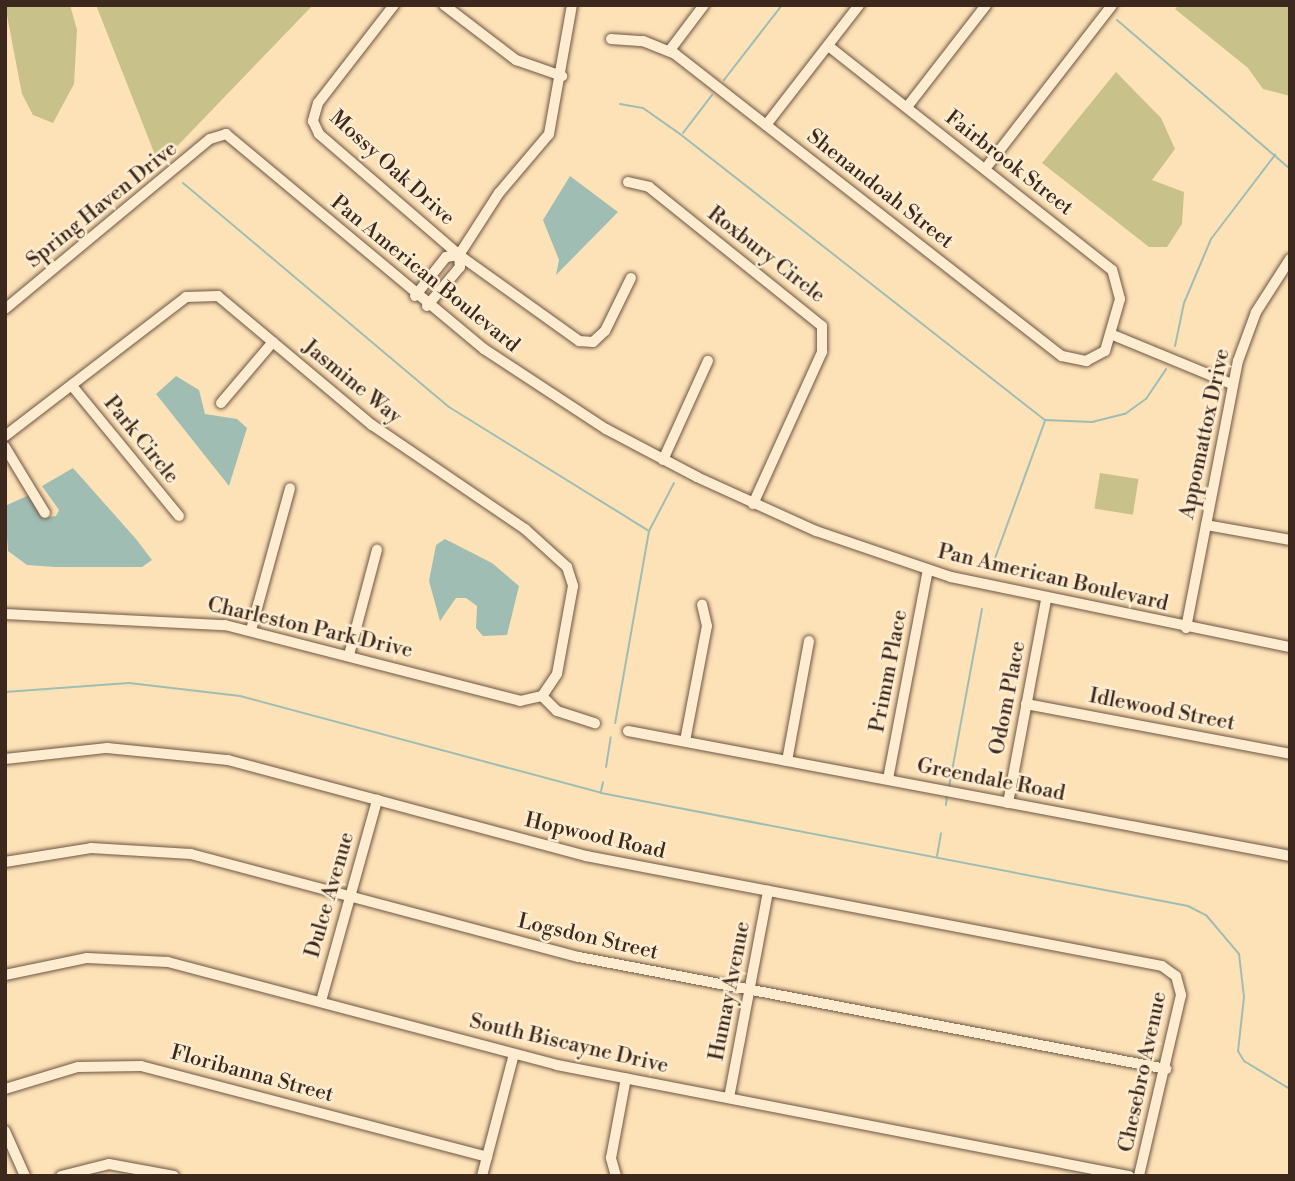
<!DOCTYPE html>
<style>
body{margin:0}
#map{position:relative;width:1295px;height:1181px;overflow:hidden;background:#fee2b7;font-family:"Libre Bodoni",serif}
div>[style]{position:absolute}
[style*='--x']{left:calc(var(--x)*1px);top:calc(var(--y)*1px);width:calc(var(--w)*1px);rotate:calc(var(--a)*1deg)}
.green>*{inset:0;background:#c8c189;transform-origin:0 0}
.water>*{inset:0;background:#a0bdb3}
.stream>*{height:2px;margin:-1px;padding:0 1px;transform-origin:1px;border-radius:1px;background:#a0bdb3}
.roads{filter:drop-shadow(0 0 2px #6d5644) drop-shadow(0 0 2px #6d5644)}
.minor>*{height:10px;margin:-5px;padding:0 5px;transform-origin:5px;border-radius:5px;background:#feecd0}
span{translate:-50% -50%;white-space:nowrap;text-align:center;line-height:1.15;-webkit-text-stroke:5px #feecd0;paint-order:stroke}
.street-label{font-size:21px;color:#3d281e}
.frame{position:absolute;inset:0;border:7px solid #3d281e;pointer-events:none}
</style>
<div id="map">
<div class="green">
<i style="clip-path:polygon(5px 5px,70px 5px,77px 30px,74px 84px,53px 123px,33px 115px,22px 94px)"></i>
<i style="clip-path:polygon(96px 5px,313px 5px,159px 165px)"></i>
<i style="clip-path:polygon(1179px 5px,1290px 5px,1290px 96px,1263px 89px,1248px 68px,1175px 9px)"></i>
<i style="clip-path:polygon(1116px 72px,1161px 118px,1175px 149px,1152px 180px,1184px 192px,1182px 224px,1167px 247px,1149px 247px,1042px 163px)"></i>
<i style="left:1100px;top:473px;width:39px;height:36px;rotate:9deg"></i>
</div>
<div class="water">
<i style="clip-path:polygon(570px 176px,618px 212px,556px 275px,559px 260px,543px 220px)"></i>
<i style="clip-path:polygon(176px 376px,199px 390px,205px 414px,237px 419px,247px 428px,229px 486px,156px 394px)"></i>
<i style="clip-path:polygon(73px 468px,136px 539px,152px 560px,142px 567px,55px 567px,27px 565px,8px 551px,5px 506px,29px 495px,43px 518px,56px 516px,59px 510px,42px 486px)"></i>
<i style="clip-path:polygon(445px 539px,492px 563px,519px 586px,507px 635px,483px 636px,476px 628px,477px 606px,466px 598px,456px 598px,440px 621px,429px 581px,436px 545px)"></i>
</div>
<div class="stream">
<i style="--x:1117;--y:20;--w:228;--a:40.7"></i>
<i style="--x:724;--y:80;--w:95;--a:-52.3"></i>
<i style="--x:620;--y:104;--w:23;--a:10"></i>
<i style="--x:643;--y:108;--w:45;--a:35.1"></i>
<i style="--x:680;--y:134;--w:464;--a:38.1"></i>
<i style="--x:1045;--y:420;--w:47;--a:2.4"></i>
<i style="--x:1092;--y:422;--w:34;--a:-14"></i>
<i style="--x:1125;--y:414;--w:26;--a:-36"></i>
<i style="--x:1146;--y:399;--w:36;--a:-56"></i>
<i style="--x:683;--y:133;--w:48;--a:-52.7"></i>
<i style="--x:183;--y:183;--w:348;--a:40.1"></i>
<i style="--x:449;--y:407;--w:235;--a:31.8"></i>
<i style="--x:649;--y:531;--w:195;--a:100"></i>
<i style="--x:1175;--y:346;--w:44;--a:-78.2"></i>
<i style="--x:1184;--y:303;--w:69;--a:-67.1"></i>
<i style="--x:1211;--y:239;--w:106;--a:-52.7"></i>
<i style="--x:649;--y:531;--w:54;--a:-62.5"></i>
<i style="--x:990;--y:572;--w:161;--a:-70"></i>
<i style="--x:5;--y:692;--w:124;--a:-4.2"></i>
<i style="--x:129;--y:683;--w:112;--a:6.7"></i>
<i style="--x:240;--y:696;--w:374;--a:15"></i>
<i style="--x:601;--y:793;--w:598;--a:10.9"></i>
<i style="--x:1188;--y:906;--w:20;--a:27"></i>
<i style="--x:1206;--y:915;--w:51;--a:49.8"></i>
<i style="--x:1239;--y:954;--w:43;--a:83.4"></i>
<i style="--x:1244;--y:997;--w:54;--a:96.3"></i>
<i style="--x:1238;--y:1051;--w:12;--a:59"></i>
<i style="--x:1244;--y:1061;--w:54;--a:31.3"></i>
<i style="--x:606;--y:767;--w:30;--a:-81"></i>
<i style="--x:949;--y:787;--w:181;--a:-79.5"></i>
<i style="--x:601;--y:791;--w:9;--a:-77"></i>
<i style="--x:946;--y:805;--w:9;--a:-84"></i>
<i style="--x:937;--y:856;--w:23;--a:-80"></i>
</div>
<div class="roads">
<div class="minor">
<i style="--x:394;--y:5;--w:124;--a:127.8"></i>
<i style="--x:318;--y:103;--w:19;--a:106"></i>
<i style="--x:313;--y:121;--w:14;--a:65"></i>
<i style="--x:319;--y:134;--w:185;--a:40.8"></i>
<i style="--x:459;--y:255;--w:148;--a:35.6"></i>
<i style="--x:579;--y:341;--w:14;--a:4"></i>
<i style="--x:593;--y:342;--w:16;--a:-43"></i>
<i style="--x:605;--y:331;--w:59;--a:-63.9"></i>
<i style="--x:444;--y:5;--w:91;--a:37.4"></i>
<i style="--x:516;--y:60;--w:49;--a:19.2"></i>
<i style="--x:611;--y:39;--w:32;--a:4"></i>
<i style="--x:643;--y:41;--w:35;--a:22"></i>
<i style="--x:675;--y:54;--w:491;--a:38"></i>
<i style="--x:1062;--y:356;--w:25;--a:12"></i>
<i style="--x:1086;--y:361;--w:21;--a:-28"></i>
<i style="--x:1105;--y:351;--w:54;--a:-73.9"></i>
<i style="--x:1120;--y:299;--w:30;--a:-105"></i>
<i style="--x:1112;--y:270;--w:362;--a:-141.7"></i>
<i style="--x:670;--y:50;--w:56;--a:-52.9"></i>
<i style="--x:907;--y:107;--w:129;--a:-52.2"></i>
<i style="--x:766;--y:125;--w:152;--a:-52.2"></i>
<i style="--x:985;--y:169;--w:207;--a:-52.2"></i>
<i style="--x:628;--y:182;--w:22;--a:13"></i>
<i style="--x:649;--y:187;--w:222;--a:38.8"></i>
<i style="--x:822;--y:326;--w:26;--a:90"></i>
<i style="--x:822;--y:352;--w:167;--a:114.4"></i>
<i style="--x:415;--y:296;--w:50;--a:-51.5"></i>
<i style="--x:446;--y:257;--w:13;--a:-9"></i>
<i style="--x:427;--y:306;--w:51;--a:-49.8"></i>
<i style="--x:460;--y:267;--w:12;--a:-95"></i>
<i style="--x:459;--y:255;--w:74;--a:-57.2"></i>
<i style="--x:499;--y:193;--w:77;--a:-49.7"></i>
<i style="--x:549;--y:134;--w:131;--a:-79.9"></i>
<i style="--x:5;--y:309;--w:266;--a:-39.7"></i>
<i style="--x:210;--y:139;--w:17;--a:-17"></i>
<i style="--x:226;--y:134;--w:336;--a:39.8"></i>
<i style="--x:484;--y:349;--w:146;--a:33.3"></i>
<i style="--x:606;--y:429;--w:103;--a:27.8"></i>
<i style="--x:697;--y:477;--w:131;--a:24.4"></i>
<i style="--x:816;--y:531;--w:143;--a:18.8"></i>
<i style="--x:951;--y:577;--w:346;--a:11.7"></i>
<i style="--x:1113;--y:335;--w:129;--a:22.4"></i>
<i style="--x:73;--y:387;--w:167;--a:50.6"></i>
<i style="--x:221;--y:403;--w:80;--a:-49.6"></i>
<i style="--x:5;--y:436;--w:228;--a:-37.5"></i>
<i style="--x:186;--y:297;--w:32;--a:-2"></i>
<i style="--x:218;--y:296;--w:201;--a:40"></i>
<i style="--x:372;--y:425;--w:185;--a:34.2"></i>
<i style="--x:525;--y:529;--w:57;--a:42.1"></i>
<i style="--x:567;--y:567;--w:20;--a:72"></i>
<i style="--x:573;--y:586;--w:89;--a:100.3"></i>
<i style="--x:557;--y:674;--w:27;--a:124"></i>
<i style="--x:5;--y:447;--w:77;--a:58.8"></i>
<i style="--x:663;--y:460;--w:109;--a:-65.6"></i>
<i style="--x:1206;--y:525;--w:85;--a:10.1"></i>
<i style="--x:5;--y:614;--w:220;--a:2.9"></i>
<i style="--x:225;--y:625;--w:305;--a:14.4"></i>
<i style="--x:520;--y:701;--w:23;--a:-13"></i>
<i style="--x:542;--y:696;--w:21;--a:45"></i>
<i style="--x:557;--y:711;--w:40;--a:18"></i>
<i style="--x:1186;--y:628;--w:272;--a:-79"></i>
<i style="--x:1238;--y:361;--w:52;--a:-69.8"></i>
<i style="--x:1256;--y:312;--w:63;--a:-57.3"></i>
<i style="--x:251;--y:630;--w:147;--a:-74.6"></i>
<i style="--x:349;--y:655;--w:109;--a:-75.1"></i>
<i style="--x:1026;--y:704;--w:269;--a:10.7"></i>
<i style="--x:628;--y:731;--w:674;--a:10.69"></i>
<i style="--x:685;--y:741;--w:117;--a:-79.2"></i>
<i style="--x:707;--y:626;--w:22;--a:-103"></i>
<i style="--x:5;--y:759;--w:103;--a:-6.2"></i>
<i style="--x:107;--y:748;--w:122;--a:5.7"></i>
<i style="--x:228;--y:760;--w:371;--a:15"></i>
<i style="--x:586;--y:856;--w:586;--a:10.81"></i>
<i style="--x:1162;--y:966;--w:17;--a:36"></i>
<i style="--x:1176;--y:976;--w:20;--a:75"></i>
<i style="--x:1181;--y:995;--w:186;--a:103.1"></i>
<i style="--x:787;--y:761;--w:122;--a:-79.6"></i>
<i style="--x:888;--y:779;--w:213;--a:-79.2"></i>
<i style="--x:1008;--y:803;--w:207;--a:-79.4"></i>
<i style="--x:5;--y:862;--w:87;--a:-9.2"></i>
<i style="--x:91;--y:848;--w:100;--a:3.4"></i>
<i style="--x:191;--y:854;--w:401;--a:14.9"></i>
<i style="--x:579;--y:957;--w:598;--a:10.8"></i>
<i style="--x:5;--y:975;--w:84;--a:-11.7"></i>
<i style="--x:87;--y:958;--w:81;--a:2.8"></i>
<i style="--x:168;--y:962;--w:402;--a:14.8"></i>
<i style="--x:557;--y:1065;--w:583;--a:10.98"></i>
<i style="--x:321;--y:1001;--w:209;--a:-74.4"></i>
<i style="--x:5;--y:1089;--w:76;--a:-16.8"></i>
<i style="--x:78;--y:1067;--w:63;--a:-0.9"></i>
<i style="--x:141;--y:1066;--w:358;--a:14.7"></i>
<i style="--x:729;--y:1098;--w:211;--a:-79.3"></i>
<i style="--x:5;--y:1131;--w:49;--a:66"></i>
<i style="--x:61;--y:1176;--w:49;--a:-14"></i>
<i style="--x:109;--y:1164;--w:66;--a:10.5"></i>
<i style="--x:482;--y:1176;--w:126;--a:-75.3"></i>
<i style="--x:616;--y:1176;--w:19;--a:-106"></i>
<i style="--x:611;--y:1158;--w:81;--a:-79.4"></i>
</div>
</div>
<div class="street-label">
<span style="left:1009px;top:163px;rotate:38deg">Fairbrook Street</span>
<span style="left:392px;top:168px;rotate:42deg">Mossy Oak Drive</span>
<span style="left:880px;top:189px;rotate:38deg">Shenandoah Street</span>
<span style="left:102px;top:205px;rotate:-39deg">Spring Haven Drive</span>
<span style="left:766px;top:255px;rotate:38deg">Roxbury Circle</span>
<span style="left:425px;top:274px;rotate:39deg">Pan American Boulevard</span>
<span style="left:352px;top:382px;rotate:39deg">Jasmine Way</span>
<span style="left:1205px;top:434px;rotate:-78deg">Appomattox Drive</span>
<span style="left:141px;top:440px;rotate:51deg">Park Circle</span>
<span style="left:1053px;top:578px;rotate:13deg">Pan American Boulevard</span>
<span style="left:310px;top:628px;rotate:13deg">Charleston Park Drive</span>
<span style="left:889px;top:671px;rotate:-79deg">Primm Place</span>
<span style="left:1008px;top:698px;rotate:-79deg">Odom Place</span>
<span style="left:1162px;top:710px;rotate:11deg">Idlewood Street</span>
<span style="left:991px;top:780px;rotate:11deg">Greendale Road</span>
<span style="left:595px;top:836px;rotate:13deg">Hopwood Road</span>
<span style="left:330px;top:895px;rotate:-74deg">Dulce Avenue</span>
<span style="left:588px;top:937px;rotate:13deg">Logsdon Street</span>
<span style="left:730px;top:991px;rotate:-79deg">Humay Avenue</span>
<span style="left:569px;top:1044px;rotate:13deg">South Biscayne Drive</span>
<span style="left:1143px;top:1072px;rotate:-78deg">Chesebro Avenue</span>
<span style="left:252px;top:1074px;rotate:15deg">Floribanna Street</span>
</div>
<div class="frame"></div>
</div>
